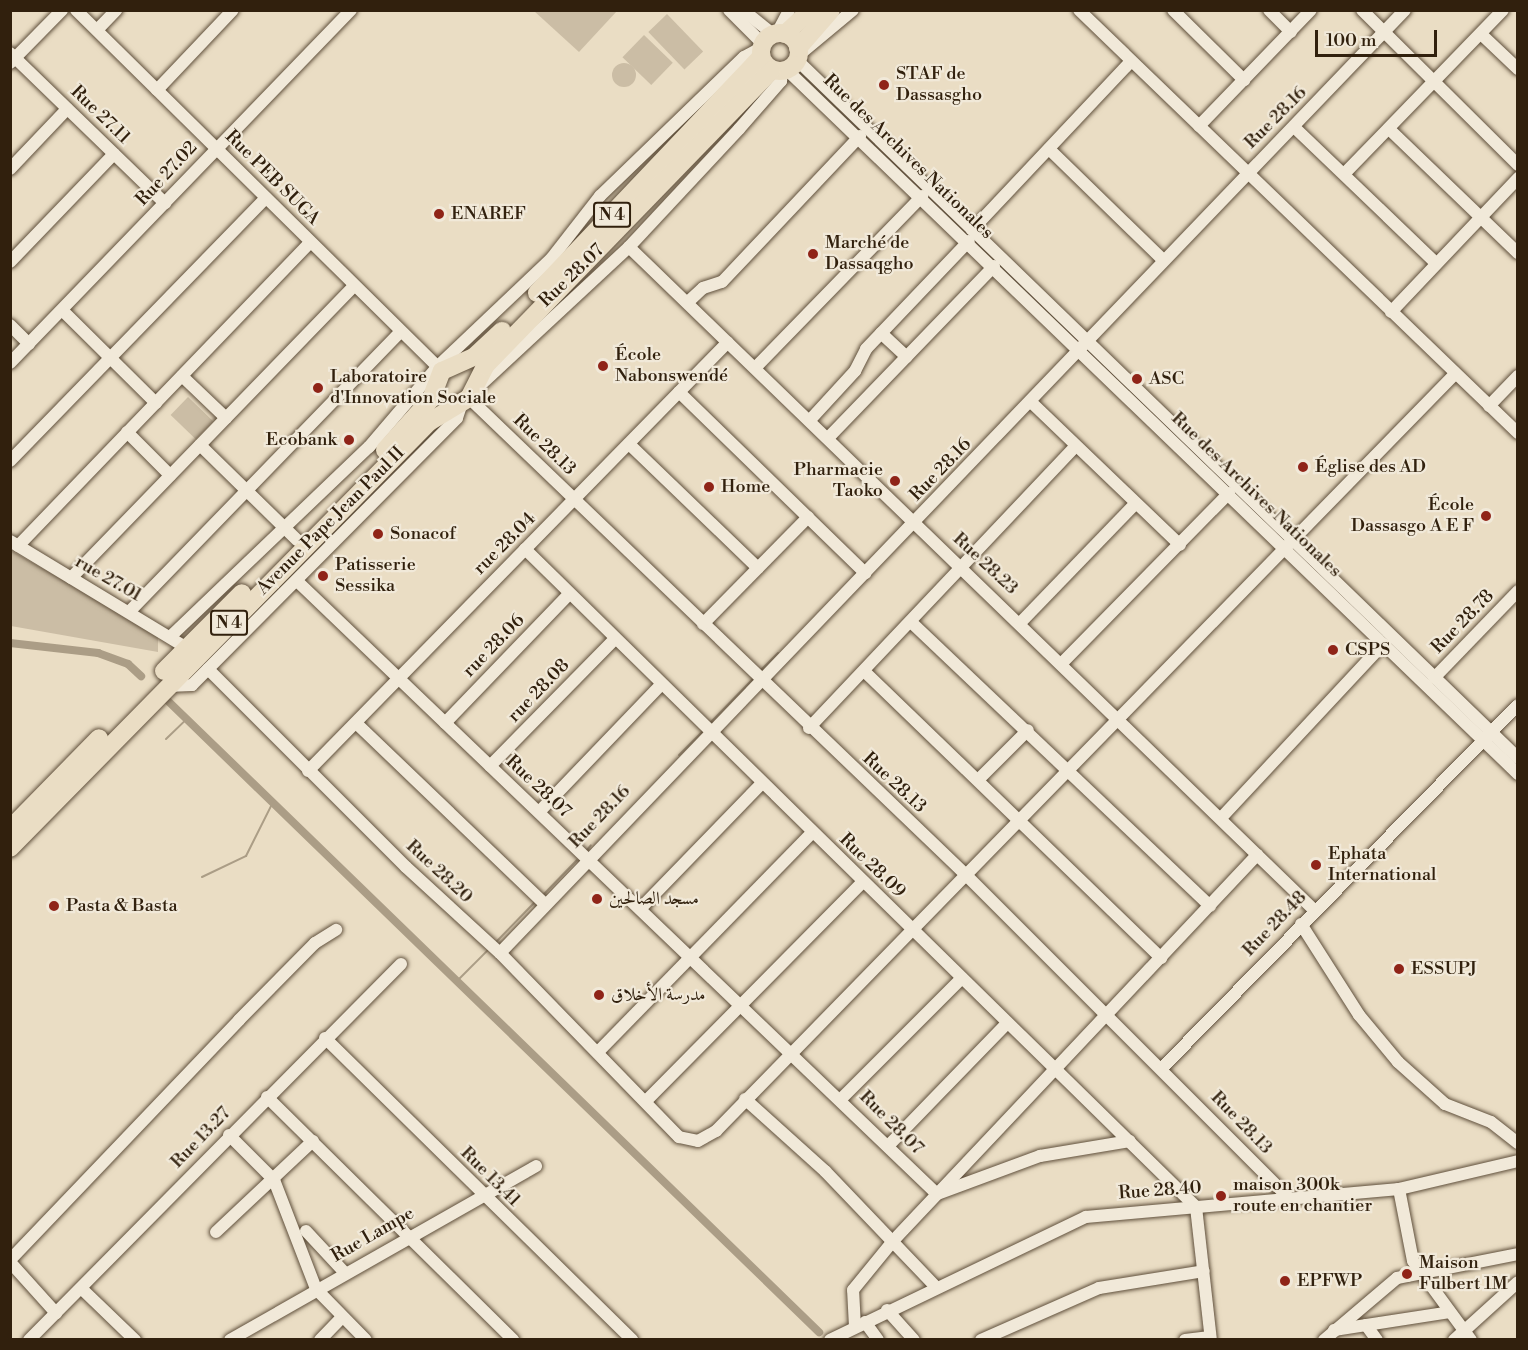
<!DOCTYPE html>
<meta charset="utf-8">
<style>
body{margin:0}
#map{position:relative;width:1528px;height:1350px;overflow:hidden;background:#eaddc4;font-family:"Libre Bodoni",Amiri,serif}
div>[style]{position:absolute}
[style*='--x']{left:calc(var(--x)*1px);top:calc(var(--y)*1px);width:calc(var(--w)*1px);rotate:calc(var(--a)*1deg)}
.green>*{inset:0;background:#cbbda5;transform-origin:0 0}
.round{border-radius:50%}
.stream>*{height:2px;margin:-1px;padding:0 1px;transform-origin:1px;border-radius:1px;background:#ab9d86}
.canal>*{height:8px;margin:-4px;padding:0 4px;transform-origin:4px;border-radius:4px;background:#ab9d86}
.roads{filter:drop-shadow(0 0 2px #5f4f3b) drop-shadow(0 0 2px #5f4f3b)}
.minor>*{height:12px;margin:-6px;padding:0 6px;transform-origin:6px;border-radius:6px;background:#f1e9d9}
.highway>*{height:18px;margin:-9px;padding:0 9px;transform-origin:9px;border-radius:9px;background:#eaddc4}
.highway>.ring{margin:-9px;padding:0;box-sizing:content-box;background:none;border:18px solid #eaddc4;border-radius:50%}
.dots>*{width:16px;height:16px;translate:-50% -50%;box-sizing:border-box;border:3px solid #f1e9d9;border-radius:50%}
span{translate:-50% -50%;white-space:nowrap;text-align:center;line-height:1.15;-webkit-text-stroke:4.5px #f1e9d9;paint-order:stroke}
.shield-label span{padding:2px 4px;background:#f1e9d9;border:2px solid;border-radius:4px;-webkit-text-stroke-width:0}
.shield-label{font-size:16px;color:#31200d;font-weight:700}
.poi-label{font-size:18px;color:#31200d}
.left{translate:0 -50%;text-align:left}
.right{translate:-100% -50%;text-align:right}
.street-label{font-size:18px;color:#31200d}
.frame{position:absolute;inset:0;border:12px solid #31200d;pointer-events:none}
.scale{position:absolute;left:1315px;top:30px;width:122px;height:27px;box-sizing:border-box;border:3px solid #31200d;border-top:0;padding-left:8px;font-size:18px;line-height:21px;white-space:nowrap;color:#31200d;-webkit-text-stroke:4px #f1e9d9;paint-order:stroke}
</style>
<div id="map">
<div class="green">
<i style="clip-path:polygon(534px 11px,617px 11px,579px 52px)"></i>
<i style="left:667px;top:14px;width:52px;height:26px;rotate:46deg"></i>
<i style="left:644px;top:35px;width:40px;height:31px;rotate:44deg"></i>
<i class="round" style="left:612px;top:63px;width:24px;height:24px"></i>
<i style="left:188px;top:397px;width:35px;height:25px;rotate:44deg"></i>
<i style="clip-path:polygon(10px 550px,158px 634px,158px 652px,11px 626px)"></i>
</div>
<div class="stream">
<i style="--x:761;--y:670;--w:24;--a:-45"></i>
<i style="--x:711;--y:722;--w:59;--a:-45.7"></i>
<i style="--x:166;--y:739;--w:29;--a:-44"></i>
<i style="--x:679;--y:755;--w:33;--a:-45"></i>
<i style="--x:587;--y:850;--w:6;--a:-51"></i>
<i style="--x:202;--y:877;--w:49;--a:-25.5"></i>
<i style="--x:246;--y:856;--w:60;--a:-63.4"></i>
<i style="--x:544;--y:894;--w:47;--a:-45.9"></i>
<i style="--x:497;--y:941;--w:53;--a:-45.8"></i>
<i style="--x:457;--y:981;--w:44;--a:-45"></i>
</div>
<div class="canal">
<i style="--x:10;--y:643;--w:89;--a:6.5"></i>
<i style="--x:98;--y:653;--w:32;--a:20"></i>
<i style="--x:128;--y:664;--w:18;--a:43"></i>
<i style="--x:168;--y:701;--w:907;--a:44.11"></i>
</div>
<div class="roads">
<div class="minor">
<i style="--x:76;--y:10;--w:514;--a:44.61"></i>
<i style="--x:729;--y:10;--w:47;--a:45"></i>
<i style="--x:743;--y:10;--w:38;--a:39"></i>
<i style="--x:1079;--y:10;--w:610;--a:43.94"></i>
<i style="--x:1173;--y:10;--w:100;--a:44.6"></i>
<i style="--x:1269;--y:10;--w:31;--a:45"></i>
<i style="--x:1362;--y:10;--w:220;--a:44.8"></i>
<i style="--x:97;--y:30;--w:28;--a:-46"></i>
<i style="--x:777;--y:33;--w:26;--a:-62"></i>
<i style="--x:1481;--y:34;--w:51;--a:43.4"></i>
<i style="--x:10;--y:53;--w:216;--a:44.1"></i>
<i style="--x:799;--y:55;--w:70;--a:-39.8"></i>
<i style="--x:797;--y:60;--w:1004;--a:44.07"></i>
<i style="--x:10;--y:63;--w:74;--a:-45.5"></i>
<i style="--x:787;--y:70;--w:1015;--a:43.92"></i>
<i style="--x:157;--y:90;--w:110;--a:-46.5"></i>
<i style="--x:1199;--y:126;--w:161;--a:-46"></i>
<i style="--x:1294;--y:127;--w:197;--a:43.8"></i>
<i style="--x:1389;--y:129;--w:179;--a:43.9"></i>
<i style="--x:1049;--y:149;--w:159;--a:44.2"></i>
<i style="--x:10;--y:169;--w:83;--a:-46.5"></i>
<i style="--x:1345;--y:173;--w:227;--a:-45.9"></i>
<i style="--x:972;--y:230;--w:232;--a:-46.7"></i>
<i style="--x:629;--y:247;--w:953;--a:44.06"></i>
<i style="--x:10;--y:262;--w:150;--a:-46.1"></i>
<i style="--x:688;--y:302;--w:21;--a:-43"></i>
<i style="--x:703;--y:288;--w:20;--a:-18"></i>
<i style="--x:722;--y:282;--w:201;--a:-46.6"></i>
<i style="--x:63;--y:311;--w:131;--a:44.7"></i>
<i style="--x:1391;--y:312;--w:185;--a:-46.5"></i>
<i style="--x:10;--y:325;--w:27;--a:45"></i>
<i style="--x:881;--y:333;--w:35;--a:43"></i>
<i style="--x:10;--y:363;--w:491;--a:-46"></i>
<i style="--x:755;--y:368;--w:240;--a:-45.8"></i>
<i style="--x:182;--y:376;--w:61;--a:43.7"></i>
<i style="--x:474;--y:391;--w:212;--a:-42.9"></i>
<i style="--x:629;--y:247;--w:161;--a:-47"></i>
<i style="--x:739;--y:129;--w:64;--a:-48.8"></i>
<i style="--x:781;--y:81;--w:9;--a:-84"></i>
<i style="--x:679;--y:392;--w:260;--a:44.2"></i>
<i style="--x:469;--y:398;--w:689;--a:43.82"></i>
<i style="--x:966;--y:875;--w:457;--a:45"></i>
<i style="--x:1032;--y:403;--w:205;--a:43.8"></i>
<i style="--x:1489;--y:406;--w:42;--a:-46"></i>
<i style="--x:810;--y:420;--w:67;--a:-47.4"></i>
<i style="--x:855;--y:371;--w:25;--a:-63"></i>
<i style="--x:866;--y:349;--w:149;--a:-46.4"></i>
<i style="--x:127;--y:432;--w:61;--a:45"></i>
<i style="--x:828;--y:438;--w:239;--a:-46"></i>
<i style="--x:629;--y:444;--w:179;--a:43.9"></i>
<i style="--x:200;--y:445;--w:136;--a:44.4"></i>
<i style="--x:10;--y:461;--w:366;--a:-45.8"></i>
<i style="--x:10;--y:541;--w:207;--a:31.2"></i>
<i style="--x:18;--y:546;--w:421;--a:-46.1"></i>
<i style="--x:525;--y:549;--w:940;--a:44.44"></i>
<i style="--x:1196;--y:1207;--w:134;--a:83.6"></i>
<i style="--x:71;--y:578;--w:405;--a:-45.9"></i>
<i style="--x:297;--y:581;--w:886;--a:43.77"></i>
<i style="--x:937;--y:1194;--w:110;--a:-20.3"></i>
<i style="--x:1040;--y:1156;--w:91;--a:-9.5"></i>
<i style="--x:129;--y:612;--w:390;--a:-45.9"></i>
<i style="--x:1021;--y:622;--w:164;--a:-46"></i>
<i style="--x:912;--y:623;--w:411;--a:43.5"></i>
<i style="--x:703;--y:624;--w:150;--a:-45.5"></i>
<i style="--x:171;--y:636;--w:274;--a:-43.7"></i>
<i style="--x:369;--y:447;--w:105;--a:-49.6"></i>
<i style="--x:437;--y:367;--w:157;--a:-43.5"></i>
<i style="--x:551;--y:259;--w:80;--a:-52.1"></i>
<i style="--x:600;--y:196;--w:200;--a:-44"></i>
<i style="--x:744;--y:57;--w:19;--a:-28"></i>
<i style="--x:1063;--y:662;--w:237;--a:-45.5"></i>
<i style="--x:208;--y:669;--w:280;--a:45"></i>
<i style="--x:406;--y:867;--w:127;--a:42.5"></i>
<i style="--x:500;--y:953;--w:257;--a:45.8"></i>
<i style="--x:679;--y:1137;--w:19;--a:12"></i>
<i style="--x:698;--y:1141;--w:21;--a:-29"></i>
<i style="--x:716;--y:1131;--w:1058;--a:-45.69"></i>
<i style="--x:865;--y:672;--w:412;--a:44"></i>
<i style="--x:1434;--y:678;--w:121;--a:-46"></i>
<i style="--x:167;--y:686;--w:25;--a:-2"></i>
<i style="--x:192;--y:685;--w:376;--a:-45.2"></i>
<i style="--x:457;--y:418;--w:16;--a:-72"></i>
<i style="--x:356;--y:723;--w:262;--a:43.8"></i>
<i style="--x:445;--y:723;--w:179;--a:-46.1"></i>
<i style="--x:809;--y:728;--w:388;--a:-46.6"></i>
<i style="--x:490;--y:766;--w:177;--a:-45.5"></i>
<i style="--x:308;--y:771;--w:600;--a:-45.61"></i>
<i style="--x:979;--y:779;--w:69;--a:-45"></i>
<i style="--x:539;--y:812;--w:176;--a:-46.2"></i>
<i style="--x:1221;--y:818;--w:238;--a:-47"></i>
<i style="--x:640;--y:909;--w:175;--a:-45.9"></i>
<i style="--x:1301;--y:924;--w:108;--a:57.5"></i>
<i style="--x:1359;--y:1015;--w:61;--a:50.3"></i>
<i style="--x:1398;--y:1062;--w:63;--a:41.8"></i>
<i style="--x:1445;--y:1104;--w:49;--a:21.4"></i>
<i style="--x:1491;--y:1122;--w:34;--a:38"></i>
<i style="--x:500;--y:953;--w:1307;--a:-46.18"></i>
<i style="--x:325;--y:1038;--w:431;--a:44.5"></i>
<i style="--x:598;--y:1052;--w:306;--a:-45.7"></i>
<i style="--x:1162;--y:1068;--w:508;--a:-45.56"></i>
<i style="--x:267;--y:1097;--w:346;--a:44.6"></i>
<i style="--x:745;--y:1099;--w:108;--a:42"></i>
<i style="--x:825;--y:1171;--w:159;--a:46.3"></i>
<i style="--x:841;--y:1099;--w:171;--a:-45"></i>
<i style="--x:647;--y:1100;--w:307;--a:-45.3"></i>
<i style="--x:229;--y:1135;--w:64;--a:45"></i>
<i style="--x:274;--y:1180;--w:117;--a:68.9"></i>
<i style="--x:316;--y:1289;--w:71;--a:45.6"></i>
<i style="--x:888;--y:1146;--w:171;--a:-45.9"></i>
<i style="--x:1399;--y:1189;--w:73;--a:79"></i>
<i style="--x:1413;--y:1261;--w:98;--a:53.7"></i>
<i style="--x:306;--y:1231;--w:57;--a:47.1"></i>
<i style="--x:216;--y:1232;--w:133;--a:-43.2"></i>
<i style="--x:10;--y:1260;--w:332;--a:-46.3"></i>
<i style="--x:239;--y:1020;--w:108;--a:-45.4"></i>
<i style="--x:315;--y:943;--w:25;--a:-32"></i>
<i style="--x:10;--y:1262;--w:69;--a:48"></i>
<i style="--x:82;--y:1289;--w:74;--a:43.9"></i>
<i style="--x:887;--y:1310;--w:40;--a:48"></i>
<i style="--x:865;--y:1322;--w:22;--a:54"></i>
<i style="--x:1366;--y:1325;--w:19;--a:54"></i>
<i style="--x:855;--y:1327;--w:37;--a:-93"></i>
<i style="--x:853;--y:1290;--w:63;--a:-50.8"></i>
<i style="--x:893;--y:1241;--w:531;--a:-46.68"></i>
<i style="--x:1334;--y:1330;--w:117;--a:-8.8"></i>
<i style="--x:29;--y:1340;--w:529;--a:-45.31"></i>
<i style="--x:230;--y:1340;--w:352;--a:-29.6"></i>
<i style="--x:320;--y:1340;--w:32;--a:-46"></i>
<i style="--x:830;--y:1340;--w:284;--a:-25.7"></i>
<i style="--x:1086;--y:1217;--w:314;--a:-5.1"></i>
<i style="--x:1399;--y:1189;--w:122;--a:-13.2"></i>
<i style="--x:981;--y:1340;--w:129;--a:-23.8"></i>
<i style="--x:1099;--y:1288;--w:106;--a:-9.2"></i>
<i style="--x:1185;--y:1340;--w:25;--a:-7"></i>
<i style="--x:1324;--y:1340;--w:96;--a:-40.3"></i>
<i style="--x:1397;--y:1278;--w:123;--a:-11.2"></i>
<i style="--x:1454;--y:1340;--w:86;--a:-42.2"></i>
</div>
<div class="highway">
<i class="ring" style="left:761px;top:33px;width:20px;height:20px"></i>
<i style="--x:785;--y:34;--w:35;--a:-43"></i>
<i style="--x:798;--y:48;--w:50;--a:-49"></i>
<i style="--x:537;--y:293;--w:325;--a:-46.5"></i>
<i style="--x:385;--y:450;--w:69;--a:-48"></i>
<i style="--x:431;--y:399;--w:30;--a:-69"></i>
<i style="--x:442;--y:371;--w:36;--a:-24"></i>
<i style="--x:475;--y:356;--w:37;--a:-43"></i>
<i style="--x:164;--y:671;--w:110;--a:-45"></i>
<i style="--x:10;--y:829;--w:127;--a:-45.6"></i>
<i style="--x:10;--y:848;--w:598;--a:-45.47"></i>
<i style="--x:429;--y:422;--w:47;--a:-31"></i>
<i style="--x:469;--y:398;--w:36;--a:-63"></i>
<i style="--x:485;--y:366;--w:412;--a:-45.9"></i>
</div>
</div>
<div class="dots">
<i style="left:884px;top:85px;background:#8f2418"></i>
<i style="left:439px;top:214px;background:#8f2418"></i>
<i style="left:813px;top:254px;background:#8f2418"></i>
<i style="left:603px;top:366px;background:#8f2418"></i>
<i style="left:1137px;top:379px;background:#8f2418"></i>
<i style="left:318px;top:388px;background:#8f2418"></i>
<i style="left:349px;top:440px;background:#8f2418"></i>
<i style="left:1303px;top:467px;background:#8f2418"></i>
<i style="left:895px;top:481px;background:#8f2418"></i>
<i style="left:709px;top:487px;background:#8f2418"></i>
<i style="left:1486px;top:516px;background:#8f2418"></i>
<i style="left:378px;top:534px;background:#8f2418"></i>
<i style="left:323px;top:576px;background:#8f2418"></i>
<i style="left:1333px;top:650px;background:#8f2418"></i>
<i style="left:1316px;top:865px;background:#8f2418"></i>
<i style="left:597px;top:899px;background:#8f2418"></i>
<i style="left:54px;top:906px;background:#8f2418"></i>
<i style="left:1399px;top:969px;background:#8f2418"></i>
<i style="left:599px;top:995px;background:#8f2418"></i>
<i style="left:1221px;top:1196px;background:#8f2418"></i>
<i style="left:1407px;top:1274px;background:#8f2418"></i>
<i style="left:1285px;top:1281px;background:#8f2418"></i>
</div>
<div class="shield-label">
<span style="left:612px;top:215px">N 4</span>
<span style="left:229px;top:623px">N 4</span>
</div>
<div class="poi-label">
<span class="left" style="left:896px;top:85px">STAF de<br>Dassasgho</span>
<span class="left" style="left:451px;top:214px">ENAREF</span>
<span class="left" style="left:825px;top:254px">Marché de<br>Dassaqgho</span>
<span class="left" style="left:615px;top:366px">École<br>Nabonswendé</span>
<span class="left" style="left:330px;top:388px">Laboratoire<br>d'Innovation Sociale</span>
<span class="left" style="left:1149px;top:379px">ASC</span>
<span class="right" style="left:337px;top:440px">Ecobank</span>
<span class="left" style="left:1315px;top:467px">Église des AD</span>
<span class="right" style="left:883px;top:481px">Pharmacie<br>Taoko</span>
<span class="left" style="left:721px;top:487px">Home</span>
<span class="right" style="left:1474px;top:516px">École<br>Dassasgo A E F</span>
<span class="left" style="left:390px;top:534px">Sonacof</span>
<span class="left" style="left:335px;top:576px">Patisserie<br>Sessika</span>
<span class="left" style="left:1345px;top:650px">CSPS</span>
<span class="left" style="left:1328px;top:865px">Ephata<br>International</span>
<span class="left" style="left:609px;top:899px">مسجد الصالحين</span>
<span class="left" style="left:66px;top:906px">Pasta &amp; Basta</span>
<span class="left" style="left:1411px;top:969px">ESSUPJ</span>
<span class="left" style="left:611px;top:995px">مدرسة الأخلاق</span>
<span class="left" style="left:1233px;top:1196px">maison 300k<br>route en chantier</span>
<span class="left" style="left:1419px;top:1274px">Maison<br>Fulbert 1M</span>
<span class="left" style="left:1297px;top:1281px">EPFWP</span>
</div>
<div class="street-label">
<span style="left:100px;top:115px;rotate:44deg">Rue 27.11</span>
<span style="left:1276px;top:118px;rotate:-45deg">Rue 28.16</span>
<span style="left:908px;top:157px;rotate:44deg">Rue des Archives Nationales</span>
<span style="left:167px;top:174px;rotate:-47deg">Rue 27.02</span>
<span style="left:272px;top:178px;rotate:45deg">Rue PEB SUGA</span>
<span style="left:572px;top:276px;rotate:-44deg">Rue 28.07</span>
<span style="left:544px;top:445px;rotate:44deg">Rue 28.13</span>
<span style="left:941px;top:470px;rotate:-46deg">Rue 28.16</span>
<span style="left:1256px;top:495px;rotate:44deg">Rue des Archives Nationales</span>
<span style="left:331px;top:521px;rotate:-45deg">Avenue Pape Jean Paul II</span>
<span style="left:505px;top:544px;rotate:-45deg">rue 28.04</span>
<span style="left:985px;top:564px;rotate:43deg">Rue 28.23</span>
<span style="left:108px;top:579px;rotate:30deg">rue 27.01</span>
<span style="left:1463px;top:622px;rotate:-46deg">Rue 28.78</span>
<span style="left:494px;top:646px;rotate:-46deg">rue 28.06</span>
<span style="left:539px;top:691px;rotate:-46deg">rue 28.08</span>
<span style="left:894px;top:783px;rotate:43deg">Rue 28.13</span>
<span style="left:538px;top:787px;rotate:43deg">Rue 28.07</span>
<span style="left:600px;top:817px;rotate:-46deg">Rue 28.16</span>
<span style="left:872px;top:866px;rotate:44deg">Rue 28.09</span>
<span style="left:439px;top:872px;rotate:43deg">Rue 28.20</span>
<span style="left:1275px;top:924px;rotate:-46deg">Rue 28.48</span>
<span style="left:891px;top:1123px;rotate:45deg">Rue 28.07</span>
<span style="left:1241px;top:1123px;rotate:46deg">Rue 28.13</span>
<span style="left:201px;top:1138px;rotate:-46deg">Rue 13.27</span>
<span style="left:490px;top:1177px;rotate:45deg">Rue 13.41</span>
<span style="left:1160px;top:1191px;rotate:-4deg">Rue 28.40</span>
<span style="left:373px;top:1235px;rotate:-30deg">Rue Lampe</span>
</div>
<div class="frame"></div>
<div class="scale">100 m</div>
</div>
